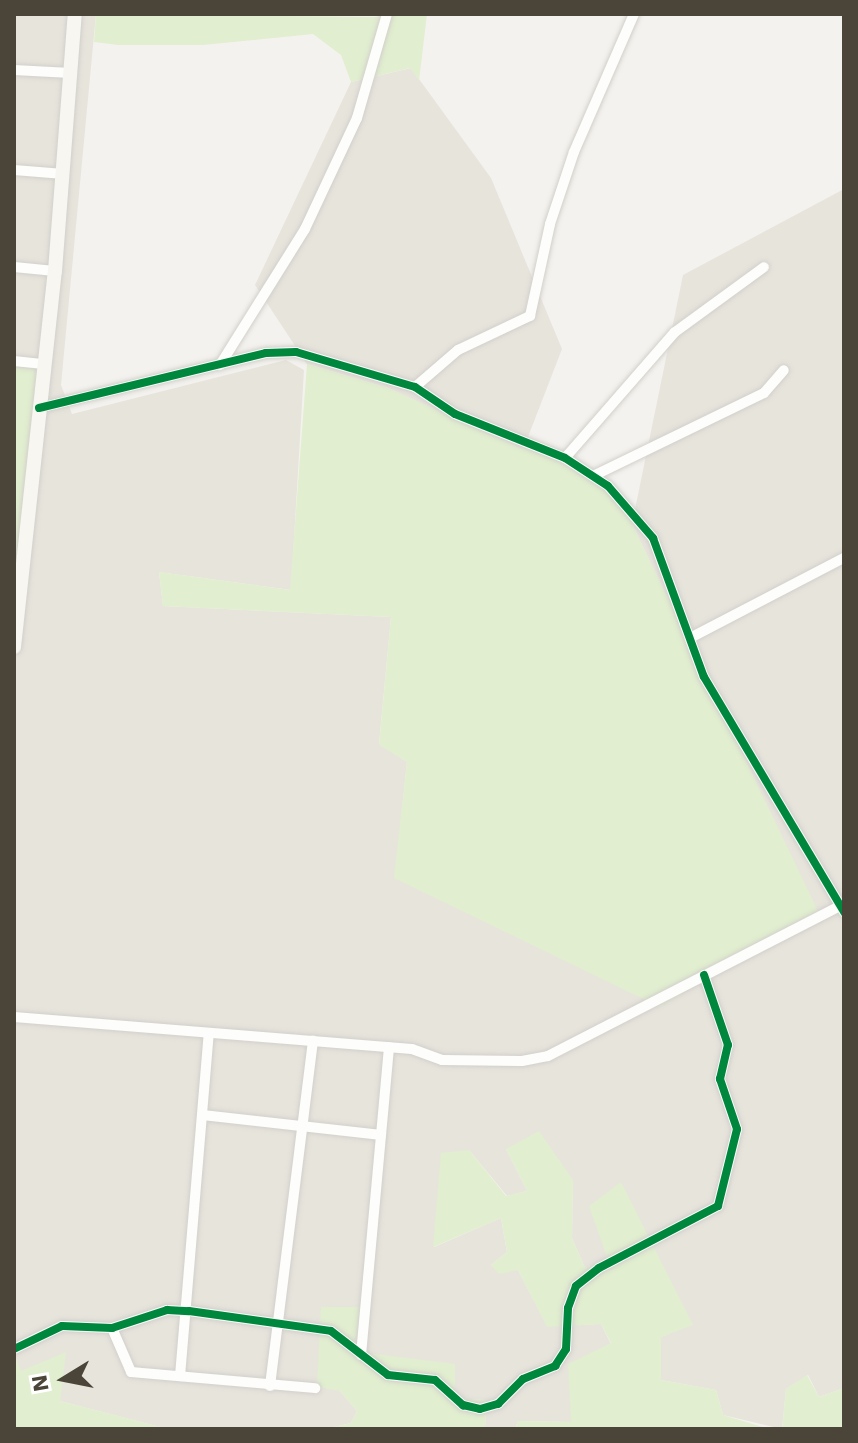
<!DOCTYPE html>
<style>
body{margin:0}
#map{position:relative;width:858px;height:1443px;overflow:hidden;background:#f4f2ee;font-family:"Work Sans",sans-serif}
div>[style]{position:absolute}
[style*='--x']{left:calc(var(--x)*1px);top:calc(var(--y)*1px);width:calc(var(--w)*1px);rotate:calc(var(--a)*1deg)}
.residential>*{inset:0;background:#e7e4dc}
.green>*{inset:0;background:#e1eecf}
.roads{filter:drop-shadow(0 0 2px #d2d0cb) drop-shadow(0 0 2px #d2d0cb)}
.minor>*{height:10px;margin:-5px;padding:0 5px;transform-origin:5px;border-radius:5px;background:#fdfdfc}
.secondary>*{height:14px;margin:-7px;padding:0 7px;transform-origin:7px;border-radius:7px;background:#f7f6f1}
.cycleway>*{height:8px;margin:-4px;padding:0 4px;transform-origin:4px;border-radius:4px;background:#00873e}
span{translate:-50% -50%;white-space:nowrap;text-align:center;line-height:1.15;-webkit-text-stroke:8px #fff;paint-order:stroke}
.frame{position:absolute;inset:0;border:16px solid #4b4439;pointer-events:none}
.north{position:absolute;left:24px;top:1339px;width:80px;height:80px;-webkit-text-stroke:6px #fff;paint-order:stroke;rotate:260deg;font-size:22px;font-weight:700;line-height:32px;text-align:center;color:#4b4439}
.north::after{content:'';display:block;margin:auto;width:28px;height:36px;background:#4b4439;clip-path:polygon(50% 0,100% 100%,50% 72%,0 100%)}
</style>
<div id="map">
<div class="residential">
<i style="clip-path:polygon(14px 14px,96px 14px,61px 385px,72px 414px,286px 360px,304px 370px,291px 590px,159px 572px,163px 606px,391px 617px,379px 744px,407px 762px,395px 878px,818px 913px,632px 524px,683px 275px,844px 189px,844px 1388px,819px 1397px,808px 1375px,786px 1389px,782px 1429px,723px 1415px,716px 1390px,661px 1380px,661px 1337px,692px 1324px,608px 1260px,585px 1268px,572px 1238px,573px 1180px,506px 1149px,527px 1191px,507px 1196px,469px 1150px,434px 1247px,501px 1218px,507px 1252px,491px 1265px,518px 1270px,547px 1326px,601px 1324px,611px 1344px,571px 1422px,518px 1421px,515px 1429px,485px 1429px,486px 1400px,451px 1398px,367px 1353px,369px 1307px,340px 1391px,357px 1411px,351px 1423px,326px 1429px,168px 1429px,60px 1401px,20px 1371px,14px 1353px)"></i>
<i style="clip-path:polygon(411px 68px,491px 178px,562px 349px,523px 450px,388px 388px,307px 364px,255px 285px,351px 82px)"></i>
</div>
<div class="green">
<i style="clip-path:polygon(96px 14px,374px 17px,427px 14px,419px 81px,410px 68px,351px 82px,341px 55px,313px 34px,203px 45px,118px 45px,94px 42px)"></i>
<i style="clip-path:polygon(14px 361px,44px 364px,14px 647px)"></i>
<i style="clip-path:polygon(307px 364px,388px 388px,522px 449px,525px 442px,608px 486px,634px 516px,632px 524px,819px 913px,660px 1007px,394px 878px,407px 762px,379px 745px,391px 617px,163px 606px,159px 572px,290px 590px)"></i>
<i style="clip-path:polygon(539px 1131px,573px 1180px,572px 1238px,585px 1268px,608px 1260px,589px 1206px,621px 1182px,693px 1325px,661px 1337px,661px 1380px,716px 1390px,723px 1415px,769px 1429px,515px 1429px,518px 1421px,571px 1422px,568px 1364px,611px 1343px,601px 1324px,547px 1327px,518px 1270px,499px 1274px,491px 1265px,507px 1252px,501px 1218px,433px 1247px,441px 1153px,469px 1150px,506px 1196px,527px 1191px,506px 1149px)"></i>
<i style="clip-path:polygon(321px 1307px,369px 1307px,367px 1353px,455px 1364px,455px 1398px,486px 1400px,485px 1429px,326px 1429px,351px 1423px,357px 1411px,340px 1391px,317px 1387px)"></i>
<i style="clip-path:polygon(66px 1352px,60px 1401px,168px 1429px,14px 1429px,14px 1354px,21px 1371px)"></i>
<i style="clip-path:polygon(807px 1375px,819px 1397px,844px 1388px,844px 1429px,782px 1429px,786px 1389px)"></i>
</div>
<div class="roads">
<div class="minor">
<i style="--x:14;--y:70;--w:57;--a:3"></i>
<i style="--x:14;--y:170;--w:50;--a:4.6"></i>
<i style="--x:14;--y:267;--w:41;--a:5.6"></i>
<i style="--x:14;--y:361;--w:30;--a:6"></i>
<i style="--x:220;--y:365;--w:160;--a:-58"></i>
<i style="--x:305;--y:229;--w:123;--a:-64.9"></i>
<i style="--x:357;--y:118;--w:108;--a:-73.9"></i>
<i style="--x:415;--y:387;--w:57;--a:-40.7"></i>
<i style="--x:458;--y:350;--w:80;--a:-25.3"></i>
<i style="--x:530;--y:316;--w:94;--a:-77.7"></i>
<i style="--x:550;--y:224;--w:76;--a:-71.6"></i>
<i style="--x:574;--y:152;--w:150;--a:-66.5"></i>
<i style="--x:39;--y:408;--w:234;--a:-13.6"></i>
<i style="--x:266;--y:353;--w:30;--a:-2"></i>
<i style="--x:296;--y:352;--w:124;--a:16.4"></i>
<i style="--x:415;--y:387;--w:48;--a:34"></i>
<i style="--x:455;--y:414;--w:118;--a:21.8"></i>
<i style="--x:565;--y:458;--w:51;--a:33.1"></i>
<i style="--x:608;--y:486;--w:69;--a:49.1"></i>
<i style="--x:653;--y:538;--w:148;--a:69.9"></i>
<i style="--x:704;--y:677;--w:274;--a:59.2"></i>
<i style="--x:565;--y:458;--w:167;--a:-48.9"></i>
<i style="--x:675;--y:332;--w:110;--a:-36.1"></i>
<i style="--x:593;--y:476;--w:190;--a:-25.9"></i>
<i style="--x:764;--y:393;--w:30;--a:-49"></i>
<i style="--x:690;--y:638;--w:174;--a:-27.5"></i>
<i style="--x:14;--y:1017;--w:399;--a:4.6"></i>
<i style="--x:412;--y:1049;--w:32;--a:20"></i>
<i style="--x:442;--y:1060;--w:80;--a:0.7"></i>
<i style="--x:522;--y:1061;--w:26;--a:-11"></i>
<i style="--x:548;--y:1056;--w:333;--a:-27.2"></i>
<i style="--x:203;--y:1115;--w:179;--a:6.4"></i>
<i style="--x:112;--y:1328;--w:48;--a:66.6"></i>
<i style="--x:131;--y:1372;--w:185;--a:5"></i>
<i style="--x:14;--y:1349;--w:53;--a:-25.6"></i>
<i style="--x:62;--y:1326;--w:50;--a:2.3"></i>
<i style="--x:112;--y:1328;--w:58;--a:-18.1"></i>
<i style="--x:167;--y:1310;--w:22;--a:3"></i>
<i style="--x:189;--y:1311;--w:143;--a:8"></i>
<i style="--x:331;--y:1331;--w:72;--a:37.7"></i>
<i style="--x:388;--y:1375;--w:47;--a:6.1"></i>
<i style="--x:435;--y:1380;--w:38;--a:42"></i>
<i style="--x:463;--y:1405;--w:17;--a:13"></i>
<i style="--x:480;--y:1409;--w:19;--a:-16"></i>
<i style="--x:498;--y:1404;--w:35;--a:-45"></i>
<i style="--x:523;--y:1379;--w:35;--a:-22"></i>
<i style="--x:555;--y:1366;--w:20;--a:-57"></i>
<i style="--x:566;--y:1349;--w:41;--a:-87.2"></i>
<i style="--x:568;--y:1308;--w:23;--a:-70"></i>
<i style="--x:576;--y:1286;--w:29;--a:-38"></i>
<i style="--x:599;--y:1268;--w:134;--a:-27.5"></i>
<i style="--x:718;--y:1206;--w:79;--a:-76.1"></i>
<i style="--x:737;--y:1129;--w:53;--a:-108.8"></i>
<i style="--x:720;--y:1079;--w:35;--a:-77"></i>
<i style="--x:728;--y:1045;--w:74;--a:-108.9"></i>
<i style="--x:361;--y:1355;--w:309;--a:-84.8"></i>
<i style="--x:180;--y:1376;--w:344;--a:-85.2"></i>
<i style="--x:270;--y:1386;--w:348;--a:-82.9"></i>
</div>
<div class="secondary">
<i style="--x:14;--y:647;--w:378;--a:-83.8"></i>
<i style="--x:55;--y:271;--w:258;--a:-85.6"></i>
</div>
</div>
<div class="cycleway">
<i style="--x:39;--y:408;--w:234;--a:-13.6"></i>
<i style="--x:266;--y:353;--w:30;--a:-2"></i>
<i style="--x:296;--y:352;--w:124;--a:16.4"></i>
<i style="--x:415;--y:387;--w:48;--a:34"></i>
<i style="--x:455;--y:414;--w:118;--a:21.8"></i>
<i style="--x:565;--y:458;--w:51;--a:33.1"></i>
<i style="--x:608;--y:486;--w:69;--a:49.1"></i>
<i style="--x:653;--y:538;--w:148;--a:69.9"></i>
<i style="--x:704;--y:677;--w:274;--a:59.2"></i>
<i style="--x:14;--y:1349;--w:53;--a:-25.6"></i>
<i style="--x:62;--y:1326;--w:50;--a:2.3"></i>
<i style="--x:112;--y:1328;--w:58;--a:-18.1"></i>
<i style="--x:167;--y:1310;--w:22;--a:3"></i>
<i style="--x:189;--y:1311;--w:143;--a:8"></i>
<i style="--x:331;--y:1331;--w:72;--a:37.7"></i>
<i style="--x:388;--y:1375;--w:47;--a:6.1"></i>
<i style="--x:435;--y:1380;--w:38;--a:42"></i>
<i style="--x:463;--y:1405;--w:17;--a:13"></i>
<i style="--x:480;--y:1409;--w:19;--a:-16"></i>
<i style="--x:498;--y:1404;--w:35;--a:-45"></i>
<i style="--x:523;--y:1379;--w:35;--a:-22"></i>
<i style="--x:555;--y:1366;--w:20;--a:-57"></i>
<i style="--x:566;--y:1349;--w:41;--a:-87.2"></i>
<i style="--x:568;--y:1308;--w:23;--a:-70"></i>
<i style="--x:576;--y:1286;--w:29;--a:-38"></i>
<i style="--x:599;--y:1268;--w:134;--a:-27.5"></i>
<i style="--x:718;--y:1206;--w:79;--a:-76.1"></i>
<i style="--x:737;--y:1129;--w:53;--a:-108.8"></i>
<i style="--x:720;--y:1079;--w:35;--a:-77"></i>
<i style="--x:728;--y:1045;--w:74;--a:-108.9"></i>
</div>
<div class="frame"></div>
<div class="north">N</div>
</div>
